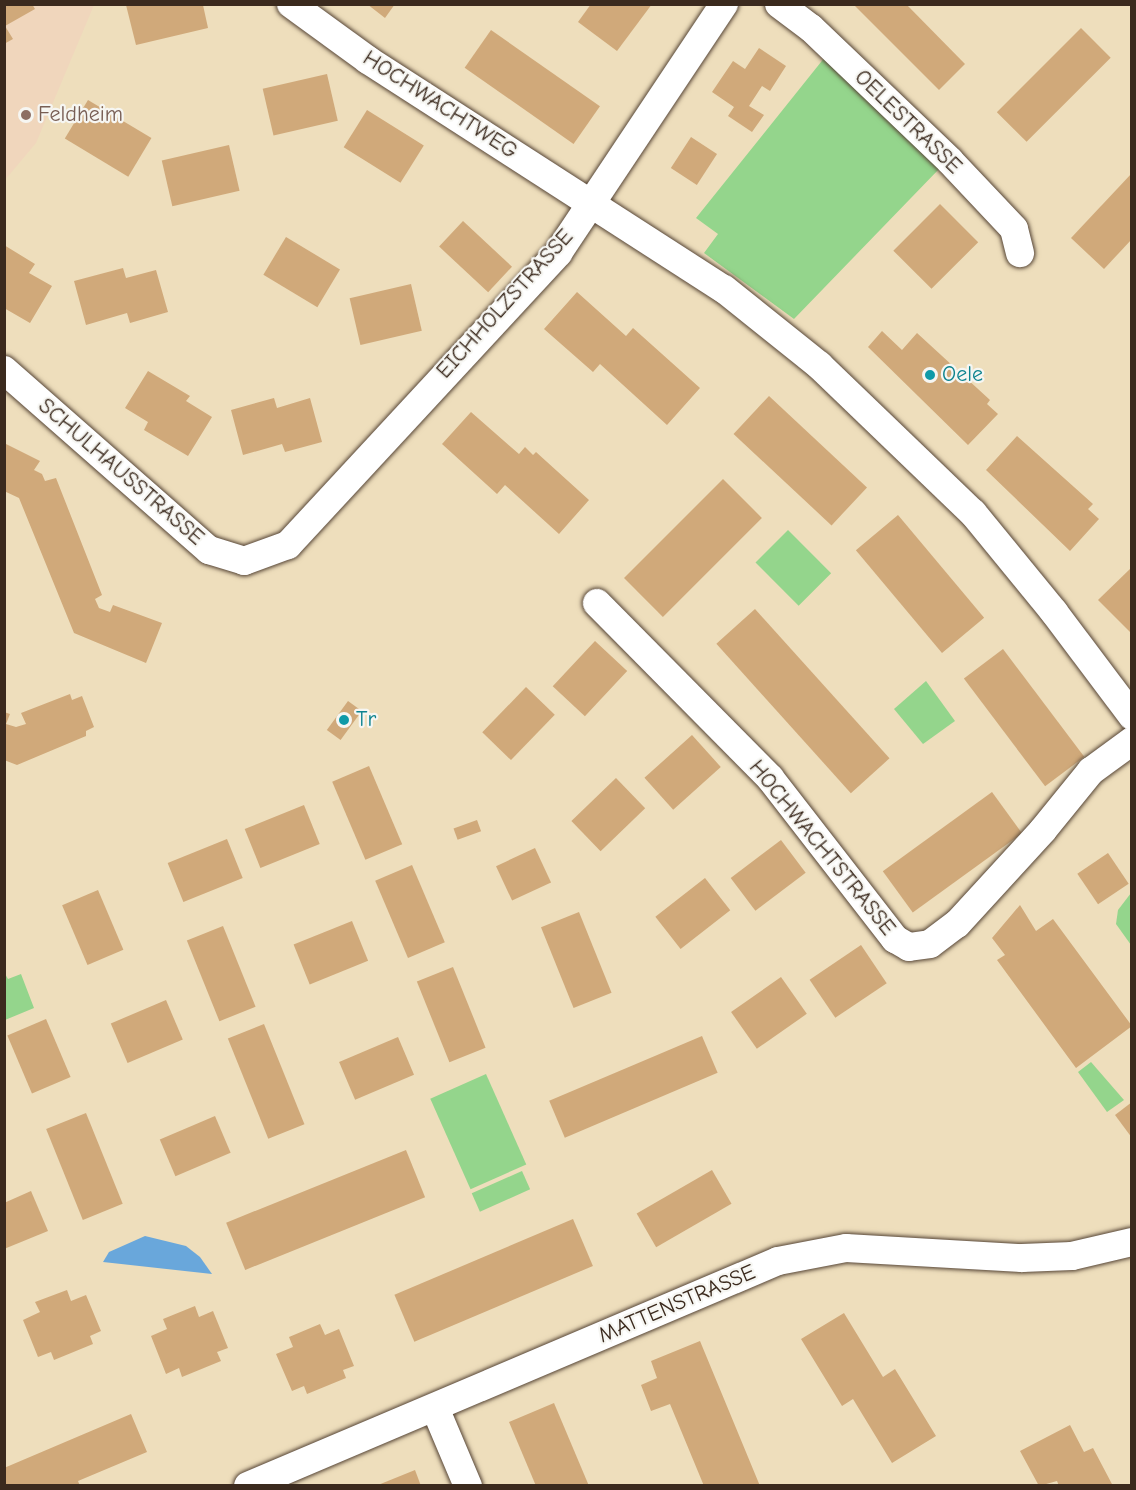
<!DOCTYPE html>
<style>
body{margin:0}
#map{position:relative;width:1136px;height:1490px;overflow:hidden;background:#eedebc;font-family:"Comic Neue",sans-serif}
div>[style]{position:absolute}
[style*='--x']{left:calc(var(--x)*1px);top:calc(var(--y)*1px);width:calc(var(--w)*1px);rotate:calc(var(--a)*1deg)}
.built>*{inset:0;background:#f0d6bc}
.green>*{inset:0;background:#94d58c;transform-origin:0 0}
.water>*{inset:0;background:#69a7db}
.building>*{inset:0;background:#d0a97a;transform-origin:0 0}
.roads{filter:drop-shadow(0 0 2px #564536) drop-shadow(0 0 2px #564536)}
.street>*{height:28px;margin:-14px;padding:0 14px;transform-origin:14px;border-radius:14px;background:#fff}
.dots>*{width:16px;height:16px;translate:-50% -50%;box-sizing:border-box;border:3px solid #f6f6f2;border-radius:50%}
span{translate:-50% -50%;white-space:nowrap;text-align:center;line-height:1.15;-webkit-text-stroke:4.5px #f6f6f2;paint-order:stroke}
.street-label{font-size:22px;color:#3b2a1e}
.education-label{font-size:22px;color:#785e54}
.left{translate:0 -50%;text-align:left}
.culture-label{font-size:22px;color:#0d838f}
.frame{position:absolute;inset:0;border:6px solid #3b2a1e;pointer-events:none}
</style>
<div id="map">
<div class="built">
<i style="clip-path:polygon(5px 5px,94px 5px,36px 143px,5px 180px)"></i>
</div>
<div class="green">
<i style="clip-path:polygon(825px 57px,940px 168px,794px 319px,704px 253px,718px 234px,696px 218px)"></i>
<i style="left:788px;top:530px;width:61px;height:46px;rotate:45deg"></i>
<i style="clip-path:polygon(926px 681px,955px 721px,923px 744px,894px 709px)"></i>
<i style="clip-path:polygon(1131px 893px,1131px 945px,1116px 924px,1118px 910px)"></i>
<i style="clip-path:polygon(4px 972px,8px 979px,21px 974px,34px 1008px,5px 1020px)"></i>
<i style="clip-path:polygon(1091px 1062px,1124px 1100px,1107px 1112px,1078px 1072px)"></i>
<i style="left:486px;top:1074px;width:99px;height:61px;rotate:66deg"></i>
<i style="left:522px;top:1171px;width:20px;height:55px;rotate:66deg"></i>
</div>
<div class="water">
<i style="clip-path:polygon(145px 1236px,186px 1246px,200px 1257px,212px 1274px,103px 1262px,109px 1252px)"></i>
</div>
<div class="building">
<i style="clip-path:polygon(4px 4px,32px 4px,35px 9px,5px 26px,13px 39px,4px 44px)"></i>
<i style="clip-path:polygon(367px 4px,395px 4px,385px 18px)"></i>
<i style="clip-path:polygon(591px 4px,652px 4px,617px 51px,578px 22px)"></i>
<i style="clip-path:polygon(853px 4px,906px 4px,965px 64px,939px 90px)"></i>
<i style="clip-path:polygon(126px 5px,203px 5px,208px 28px,136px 45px)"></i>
<i style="left:1081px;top:28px;width:42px;height:119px;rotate:45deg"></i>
<i style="left:491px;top:30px;width:133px;height:46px;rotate:35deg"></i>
<i style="clip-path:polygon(759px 48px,786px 66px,770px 91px,762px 86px,749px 106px,764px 115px,752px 132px,728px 116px,734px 107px,712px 92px,733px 61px,745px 69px)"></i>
<i style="left:327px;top:74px;width:48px;height:66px;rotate:77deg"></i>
<i style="left:88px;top:100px;width:74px;height:45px;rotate:31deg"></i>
<i style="left:367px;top:110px;width:67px;height:44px;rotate:32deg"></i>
<i style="left:691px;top:137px;width:31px;height:37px;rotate:33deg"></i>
<i style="left:229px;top:145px;width:47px;height:69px;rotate:77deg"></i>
<i style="clip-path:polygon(1132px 173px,1132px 239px,1104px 269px,1071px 238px)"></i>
<i style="left:940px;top:204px;width:54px;height:66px;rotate:45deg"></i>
<i style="left:463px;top:221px;width:67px;height:35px;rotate:43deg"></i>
<i style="left:286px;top:237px;width:63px;height:44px;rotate:31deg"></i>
<i style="clip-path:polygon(4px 245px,35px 264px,29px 273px,52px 286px,30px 323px,4px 308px)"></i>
<i style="clip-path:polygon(123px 268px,126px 278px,156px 270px,168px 312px,130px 323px,127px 313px,86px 325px,74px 281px)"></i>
<i style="left:411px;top:284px;width:48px;height:63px;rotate:77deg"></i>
<i style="clip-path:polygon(577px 292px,626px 336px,633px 328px,700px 388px,667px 425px,600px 364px,593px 372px,544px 329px)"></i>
<i style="clip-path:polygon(882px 331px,902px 350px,917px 333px,990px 400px,987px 404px,998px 414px,968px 445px,868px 347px)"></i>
<i style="clip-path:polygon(148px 371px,190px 396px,186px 401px,212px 417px,188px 456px,144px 430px,148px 422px,125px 408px)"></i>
<i style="left:769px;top:396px;width:134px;height:52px;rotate:43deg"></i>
<i style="clip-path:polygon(274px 398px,277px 408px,310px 398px,322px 442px,285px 452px,282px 444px,243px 455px,231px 410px)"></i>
<i style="clip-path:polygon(471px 412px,519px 454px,525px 447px,533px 455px,536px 452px,589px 500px,559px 534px,505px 485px,497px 494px,442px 444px)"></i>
<i style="clip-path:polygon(1017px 436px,1093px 504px,1088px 509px,1099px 519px,1070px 551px,986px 470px)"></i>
<i style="clip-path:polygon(4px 443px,40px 461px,34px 470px,42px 474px,45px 481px,56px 478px,102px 595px,95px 599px,99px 608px,110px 612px,113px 605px,162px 623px,146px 663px,74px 633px,19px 498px,4px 491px)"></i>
<i style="left:723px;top:479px;width:55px;height:140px;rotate:45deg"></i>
<i style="left:898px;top:515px;width:134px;height:55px;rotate:50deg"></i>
<i style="clip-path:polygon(1132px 567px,1132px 634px,1098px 600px)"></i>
<i style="left:755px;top:609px;width:201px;height:52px;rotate:48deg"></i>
<i style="left:595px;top:641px;width:44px;height:62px;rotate:43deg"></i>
<i style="left:1003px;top:649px;width:135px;height:49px;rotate:53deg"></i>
<i style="left:526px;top:687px;width:40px;height:63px;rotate:44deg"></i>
<i style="clip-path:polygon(70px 694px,72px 700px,82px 696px,94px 727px,86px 731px,86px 736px,17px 765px,4px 760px,4px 712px,10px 714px,6px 724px,16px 727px,26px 724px,21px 713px)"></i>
<i style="left:348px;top:701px;width:17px;height:36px;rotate:36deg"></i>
<i style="left:692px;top:735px;width:43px;height:64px;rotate:48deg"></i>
<i style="left:369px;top:766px;width:85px;height:40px;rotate:67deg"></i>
<i style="left:616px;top:778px;width:42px;height:62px;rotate:46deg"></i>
<i style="left:992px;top:792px;width:51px;height:135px;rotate:54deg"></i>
<i style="left:304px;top:805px;width:42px;height:64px;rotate:68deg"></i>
<i style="left:477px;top:820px;width:12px;height:25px;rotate:70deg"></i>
<i style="left:227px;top:839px;width:42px;height:64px;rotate:68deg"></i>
<i style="left:781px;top:840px;width:41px;height:63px;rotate:53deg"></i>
<i style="left:535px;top:848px;width:38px;height:43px;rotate:65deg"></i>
<i style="left:1108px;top:853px;width:37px;height:37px;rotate:56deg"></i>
<i style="left:412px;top:865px;width:84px;height:40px;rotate:67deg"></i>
<i style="left:705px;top:878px;width:41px;height:63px;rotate:52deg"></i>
<i style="left:98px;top:890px;width:65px;height:39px;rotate:67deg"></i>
<i style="clip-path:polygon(1020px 905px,1036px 931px,1053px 919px,1132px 1026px,1076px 1068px,997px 960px,1005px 955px,992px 938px)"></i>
<i style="left:579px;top:912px;width:87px;height:41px;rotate:68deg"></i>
<i style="left:352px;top:921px;width:43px;height:63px;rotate:68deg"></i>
<i style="left:223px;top:926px;width:87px;height:39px;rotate:68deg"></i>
<i style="left:861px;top:945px;width:46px;height:62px;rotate:56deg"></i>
<i style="left:453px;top:967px;width:87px;height:39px;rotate:68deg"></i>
<i style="left:781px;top:977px;width:45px;height:61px;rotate:55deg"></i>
<i style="left:166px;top:1000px;width:43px;height:60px;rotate:67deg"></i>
<i style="left:46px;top:1019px;width:63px;height:42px;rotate:67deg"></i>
<i style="left:264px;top:1024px;width:108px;height:39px;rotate:68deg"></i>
<i style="left:702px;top:1036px;width:40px;height:166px;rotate:67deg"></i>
<i style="left:398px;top:1037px;width:41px;height:64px;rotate:67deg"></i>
<i style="clip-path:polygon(1132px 1102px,1132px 1138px,1115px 1115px)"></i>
<i style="left:86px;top:1113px;width:98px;height:43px;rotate:68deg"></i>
<i style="left:215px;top:1116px;width:40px;height:60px;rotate:67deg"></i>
<i style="left:406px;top:1150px;width:51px;height:194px;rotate:68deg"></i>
<i style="left:712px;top:1170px;width:39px;height:87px;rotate:60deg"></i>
<i style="clip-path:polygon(31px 1191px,48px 1231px,4px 1249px,4px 1203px)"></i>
<i style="left:573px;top:1219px;width:51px;height:194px;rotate:67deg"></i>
<i style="clip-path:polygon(67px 1290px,71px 1301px,86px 1295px,101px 1331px,90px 1336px,93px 1344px,54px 1360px,51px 1352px,38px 1357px,23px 1320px,40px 1312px,35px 1302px)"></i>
<i style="clip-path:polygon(195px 1306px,199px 1317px,213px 1311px,228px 1348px,217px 1352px,221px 1361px,182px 1377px,179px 1368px,166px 1374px,151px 1336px,167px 1329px,163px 1319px)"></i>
<i style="clip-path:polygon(844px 1313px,883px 1377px,895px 1369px,936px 1436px,892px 1463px,853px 1399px,842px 1406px,801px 1339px)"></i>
<i style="clip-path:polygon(320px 1324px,325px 1335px,339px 1329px,354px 1366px,343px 1370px,346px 1378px,307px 1394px,304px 1386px,292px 1391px,276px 1354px,293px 1347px,289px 1337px)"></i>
<i style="clip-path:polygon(700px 1341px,760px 1486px,704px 1486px,670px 1404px,651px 1411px,641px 1385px,657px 1378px,651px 1361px)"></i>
<i style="clip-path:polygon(554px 1403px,589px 1486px,536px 1486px,509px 1422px)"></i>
<i style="clip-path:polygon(131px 1414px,147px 1452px,78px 1481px,80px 1486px,4px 1486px,4px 1468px)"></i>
<i style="clip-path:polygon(1070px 1425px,1084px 1452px,1093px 1448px,1113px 1486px,1059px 1486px,1057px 1481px,1039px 1486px,1020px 1451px)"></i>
<i style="clip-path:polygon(415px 1470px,421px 1486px,378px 1486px,378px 1485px)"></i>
</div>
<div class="roads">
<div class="street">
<i style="--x:291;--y:4;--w:95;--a:36"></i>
<i style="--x:368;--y:60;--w:423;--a:32.8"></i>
<i style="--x:724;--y:289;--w:122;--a:38.7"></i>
<i style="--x:819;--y:365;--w:214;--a:43.9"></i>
<i style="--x:973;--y:513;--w:128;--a:50.7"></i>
<i style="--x:1054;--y:612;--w:130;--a:53.1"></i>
<i style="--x:779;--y:4;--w:40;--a:37"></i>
<i style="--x:811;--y:28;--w:192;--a:43.7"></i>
<i style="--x:950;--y:161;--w:93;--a:46.7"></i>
<i style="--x:1014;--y:229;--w:25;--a:76"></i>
<i style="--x:4;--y:370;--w:273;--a:41.3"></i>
<i style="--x:209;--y:550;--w:37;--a:17"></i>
<i style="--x:244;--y:561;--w:47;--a:-20"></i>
<i style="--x:288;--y:545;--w:398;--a:-47.2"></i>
<i style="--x:558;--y:253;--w:299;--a:-56.3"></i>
<i style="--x:597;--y:603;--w:246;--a:45.3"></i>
<i style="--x:770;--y:778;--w:204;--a:52.2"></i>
<i style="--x:895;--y:939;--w:16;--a:30"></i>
<i style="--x:909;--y:947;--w:21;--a:-8"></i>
<i style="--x:930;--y:944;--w:34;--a:-37"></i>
<i style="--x:957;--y:924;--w:127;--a:-47.5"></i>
<i style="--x:1043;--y:830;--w:76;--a:-50.9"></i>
<i style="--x:1091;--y:771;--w:51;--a:-36.2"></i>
<i style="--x:435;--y:1408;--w:85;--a:67.1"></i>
<i style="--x:248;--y:1486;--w:576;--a:-23"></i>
<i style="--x:778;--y:1261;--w:69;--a:-10.8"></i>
<i style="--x:846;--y:1248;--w:176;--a:3.3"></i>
<i style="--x:1022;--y:1258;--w:50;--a:-2.3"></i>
<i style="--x:1072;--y:1256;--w:62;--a:-13.1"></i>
</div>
</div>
<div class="dots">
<i style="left:26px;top:115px;background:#8d6e63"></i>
<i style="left:930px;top:375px;background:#0f9aa8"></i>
<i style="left:344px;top:720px;background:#0f9aa8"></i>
</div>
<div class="street-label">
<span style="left:440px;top:105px;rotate:33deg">HOCHWACHTWEG</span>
<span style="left:908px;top:122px;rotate:44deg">OELESTRASSE</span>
<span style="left:505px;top:304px;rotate:-48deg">EICHHOLZSTRASSE</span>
<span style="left:121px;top:472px;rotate:41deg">SCHULHAUSSTRASSE</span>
<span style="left:822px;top:848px;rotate:51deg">HOCHWACHTSTRASSE</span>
<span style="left:677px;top:1304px;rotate:-23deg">MATTENSTRASSE</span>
</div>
<div class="education-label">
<span class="left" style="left:38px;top:115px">Feldheim</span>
</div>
<div class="culture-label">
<span class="left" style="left:942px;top:375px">Oele</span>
<span class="left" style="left:356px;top:720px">Tr</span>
</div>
<div class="frame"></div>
</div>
